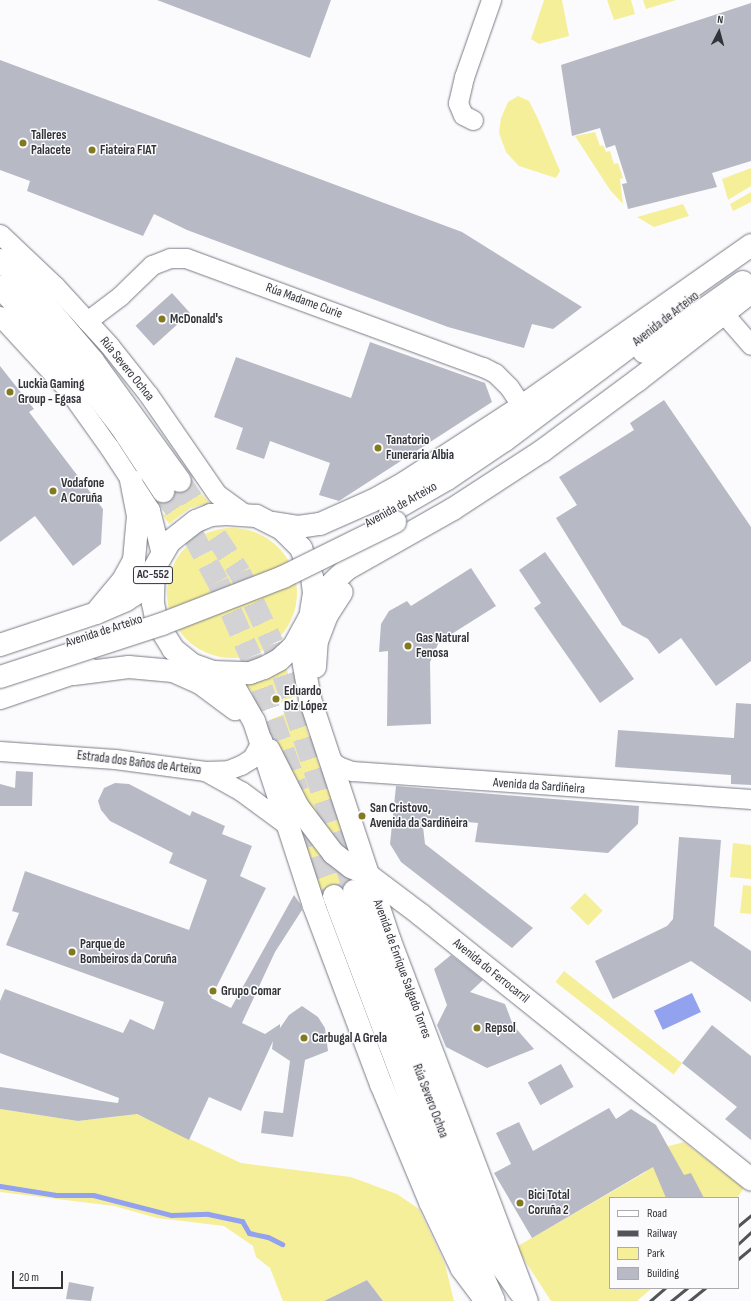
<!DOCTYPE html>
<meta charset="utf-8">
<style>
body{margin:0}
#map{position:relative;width:751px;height:1301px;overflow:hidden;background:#fbfbfd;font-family:"Sofia Sans Condensed",sans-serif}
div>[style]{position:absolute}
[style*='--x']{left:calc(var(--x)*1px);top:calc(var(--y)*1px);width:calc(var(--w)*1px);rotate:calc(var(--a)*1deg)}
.green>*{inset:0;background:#f6ef9a;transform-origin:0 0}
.round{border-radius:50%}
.water>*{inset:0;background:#93a2ee;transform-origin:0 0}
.stream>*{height:5px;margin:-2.5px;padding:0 2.5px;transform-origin:2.5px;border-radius:2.5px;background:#93a2ee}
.building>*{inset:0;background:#b7bac5;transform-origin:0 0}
.secondary-tunnel>*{height:22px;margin-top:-11px;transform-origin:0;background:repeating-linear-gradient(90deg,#d3d3d6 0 22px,transparent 0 33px)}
.roads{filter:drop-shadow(0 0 1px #787b85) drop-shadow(0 0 1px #787b85)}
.street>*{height:19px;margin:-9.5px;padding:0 9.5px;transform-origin:9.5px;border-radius:9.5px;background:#fff}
.secondary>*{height:22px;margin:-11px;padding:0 11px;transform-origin:11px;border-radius:11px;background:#fff}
.primary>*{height:22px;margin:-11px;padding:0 11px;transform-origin:11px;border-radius:11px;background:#fff}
.rail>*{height:3px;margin:-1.5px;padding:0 1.5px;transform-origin:1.5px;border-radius:1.5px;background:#535459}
.bridges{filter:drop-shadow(0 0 1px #787b85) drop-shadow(0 0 1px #787b85)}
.primary-bridge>*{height:22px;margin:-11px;padding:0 11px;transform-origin:11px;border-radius:11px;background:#fff}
.dots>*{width:11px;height:11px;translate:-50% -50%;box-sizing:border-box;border:2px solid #fbfbfd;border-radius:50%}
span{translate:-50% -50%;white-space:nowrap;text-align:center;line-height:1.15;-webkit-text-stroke:3px #fbfbfd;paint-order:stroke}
.shield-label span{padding:1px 3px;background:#fbfbfd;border:1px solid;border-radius:3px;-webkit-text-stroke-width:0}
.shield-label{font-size:12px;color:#333439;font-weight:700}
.poi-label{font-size:13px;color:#333439;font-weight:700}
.left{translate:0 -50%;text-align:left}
.street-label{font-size:13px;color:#333439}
.legend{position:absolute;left:609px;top:1197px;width:130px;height:92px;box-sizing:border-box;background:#fbfbfd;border:1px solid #ababaf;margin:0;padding:5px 7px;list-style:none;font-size:12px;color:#333439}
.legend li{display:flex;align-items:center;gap:8px;height:20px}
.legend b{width:20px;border:1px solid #ababaf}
.north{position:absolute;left:699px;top:12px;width:40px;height:40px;-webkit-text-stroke:3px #fbfbfd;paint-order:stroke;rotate:6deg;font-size:11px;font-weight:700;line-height:16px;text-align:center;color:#333439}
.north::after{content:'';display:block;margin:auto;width:14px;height:18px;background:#333439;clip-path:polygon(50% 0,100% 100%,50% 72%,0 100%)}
.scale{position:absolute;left:12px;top:1271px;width:51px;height:18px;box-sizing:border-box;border:2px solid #333439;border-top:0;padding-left:5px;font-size:12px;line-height:14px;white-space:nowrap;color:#333439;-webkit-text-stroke:3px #fbfbfd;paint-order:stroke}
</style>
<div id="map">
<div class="green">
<i style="clip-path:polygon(544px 0,562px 0,569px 36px,539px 44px,531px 39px)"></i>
<i style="clip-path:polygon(607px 0,631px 0,635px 14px,614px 20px)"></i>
<i style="clip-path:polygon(643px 0,676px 0,646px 9px)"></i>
<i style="clip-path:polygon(518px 96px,529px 101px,538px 119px,560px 171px,556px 178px,519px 166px,506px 152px,499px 133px,501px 118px,508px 102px)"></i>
<i style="clip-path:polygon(595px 132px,600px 146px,603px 145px,606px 152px,610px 151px,614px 164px,618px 163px,623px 178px,620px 179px,623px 204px,610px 190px,575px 136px)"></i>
<i style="clip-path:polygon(751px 168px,751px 186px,728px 200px,722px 179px)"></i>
<i style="clip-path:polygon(751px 192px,751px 202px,733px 211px,730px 204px)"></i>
<i style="clip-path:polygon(683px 204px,689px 216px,654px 227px,637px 217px)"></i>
<i style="clip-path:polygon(200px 492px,210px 503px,190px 508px,169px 524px,163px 515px)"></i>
<i class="round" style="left:167px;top:528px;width:130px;height:130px"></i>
<i style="clip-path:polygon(286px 668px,296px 696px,264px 709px,258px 697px,245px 684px,266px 680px)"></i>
<i style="clip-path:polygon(299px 708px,352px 856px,322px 830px,284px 761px,269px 720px)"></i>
<i style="clip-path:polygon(303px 832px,314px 845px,360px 881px,322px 894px,300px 834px)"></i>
<i style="clip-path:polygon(733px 843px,751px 845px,751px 879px,730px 877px)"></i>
<i style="clip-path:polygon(743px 885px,751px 886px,751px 914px,740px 913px)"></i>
<i style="left:585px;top:893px;width:25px;height:21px;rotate:45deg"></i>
<i style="left:564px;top:971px;width:150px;height:14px;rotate:38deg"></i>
<i style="clip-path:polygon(117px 1105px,241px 1163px,351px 1177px,397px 1194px,419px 1209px,445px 1264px,454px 1301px,383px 1301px,367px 1280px,324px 1301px,283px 1301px,270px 1268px,256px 1257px,253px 1246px,224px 1226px,157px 1218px,114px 1206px,0 1192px,0 1109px,78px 1121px,120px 1116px)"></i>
<i style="clip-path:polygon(684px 1142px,744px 1188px,737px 1198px,610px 1198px,610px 1288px,652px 1288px,637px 1301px,551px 1301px,516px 1247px,646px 1172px,638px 1156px,656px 1154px,669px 1146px)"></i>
</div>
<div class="water">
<i style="left:692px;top:993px;width:21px;height:42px;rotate:65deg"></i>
</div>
<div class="stream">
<i style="--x:0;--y:1186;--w:57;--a:9.1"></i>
<i style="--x:56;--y:1195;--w:37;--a:0"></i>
<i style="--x:93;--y:1195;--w:81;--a:14.4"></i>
<i style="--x:171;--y:1215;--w:37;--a:-2"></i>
<i style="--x:208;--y:1214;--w:35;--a:12"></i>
<i style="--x:242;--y:1221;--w:14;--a:60"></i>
<i style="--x:249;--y:1233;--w:19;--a:12"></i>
<i style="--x:268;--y:1237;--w:16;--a:27"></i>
</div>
<div class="building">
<i style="clip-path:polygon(157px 0,331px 0,310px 58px)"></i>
<i style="clip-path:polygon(751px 3px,751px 161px,712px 173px,717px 187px,628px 209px,622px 184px,627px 183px,615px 145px,606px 148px,600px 128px,572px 136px,561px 65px)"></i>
<i style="clip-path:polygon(0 60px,462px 232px,582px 307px,553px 329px,532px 324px,524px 348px,448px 327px,187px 230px,154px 214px,143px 236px,27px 191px,30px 181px,0 170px)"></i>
<i style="left:172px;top:293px;width:27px;height:49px;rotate:48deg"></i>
<i style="clip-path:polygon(370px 342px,485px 383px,492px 402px,339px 501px,319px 495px,330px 463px,270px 441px,264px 459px,236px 449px,243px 428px,214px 417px,236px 357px,351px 398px)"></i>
<i style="clip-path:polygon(0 366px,34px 409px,29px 412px,103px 509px,101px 544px,73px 566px,35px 516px,0 542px)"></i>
<i style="clip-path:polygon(664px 400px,751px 527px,751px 661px,716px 686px,681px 638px,659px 654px,648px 639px,622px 625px,556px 518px,577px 505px,559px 477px,634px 430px,630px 423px)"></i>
<i style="clip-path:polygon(545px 552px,634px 679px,600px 703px,534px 608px,541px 603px,519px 570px)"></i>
<i style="clip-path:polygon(471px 568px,496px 606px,439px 642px,430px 662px,431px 724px,387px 726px,388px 651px,379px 652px,381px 624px,389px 611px,407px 601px,411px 606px)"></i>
<i style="clip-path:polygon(736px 703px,751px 704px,751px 785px,731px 784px,731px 775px,615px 767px,618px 730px,734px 738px)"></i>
<i style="clip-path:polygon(16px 771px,33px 772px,32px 806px,0 806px,0 784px,15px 788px)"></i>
<i style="clip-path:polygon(115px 783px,129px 784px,190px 816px,192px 811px,225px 826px,222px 834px,252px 846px,240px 876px,266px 888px,211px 998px,231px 1008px,294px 895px,301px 905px,302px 910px,275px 952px,242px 1023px,265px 1034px,280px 1024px,280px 1028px,289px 1015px,302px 1006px,318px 1017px,325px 1028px,328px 1051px,305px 1060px,293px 1137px,261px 1133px,264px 1111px,283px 1113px,290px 1061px,272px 1049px,273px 1041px,241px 1111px,209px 1097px,189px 1140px,137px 1114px,78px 1121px,0 1109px,0 1087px,118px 1103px,119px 1098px,0 1053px,0 1001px,5px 989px,123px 1033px,130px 1019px,154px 1030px,164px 1002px,6px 945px,19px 913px,12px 911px,25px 871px,189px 930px,207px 880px,169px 863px,173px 853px,110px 821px,101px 810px,98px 801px,104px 788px)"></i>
<i style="clip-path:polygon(396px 786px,639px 806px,638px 824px,608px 853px,475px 842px,478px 823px,422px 818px,425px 844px,533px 928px,512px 948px,401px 862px,390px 844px)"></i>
<i style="clip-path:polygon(679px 837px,721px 840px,714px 926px,751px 951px,751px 1002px,691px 961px,613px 999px,595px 961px,667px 926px,673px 919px)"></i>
<i style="clip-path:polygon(451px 955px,483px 980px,470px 992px,505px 1004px,513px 1025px,534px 1049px,487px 1068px,446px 1047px,437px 1025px,447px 1005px,434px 969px)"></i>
<i style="clip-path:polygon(712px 1025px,751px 1056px,751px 1140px,725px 1119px,737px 1107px,682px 1063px)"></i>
<i style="left:561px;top:1064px;width:26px;height:38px;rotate:61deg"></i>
<i style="clip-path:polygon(609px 1108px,616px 1119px,631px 1109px,656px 1125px,684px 1175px,691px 1173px,704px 1198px,666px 1198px,653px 1167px,532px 1238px,494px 1173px,511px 1164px,496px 1133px,519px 1122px,533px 1151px)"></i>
<i style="clip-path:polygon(367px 1280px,383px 1301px,324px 1301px)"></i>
<i style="clip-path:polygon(69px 1282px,94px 1287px,91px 1301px,66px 1299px)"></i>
</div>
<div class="secondary-tunnel">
<i style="--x:180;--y:481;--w:110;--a:56.9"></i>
<i style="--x:240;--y:573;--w:78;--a:65.1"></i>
<i style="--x:273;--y:644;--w:260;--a:71.8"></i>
<i style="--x:163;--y:491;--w:53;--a:55.7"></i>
<i style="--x:193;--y:535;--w:53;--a:62"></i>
<i style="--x:218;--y:582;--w:82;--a:66.3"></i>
<i style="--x:251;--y:657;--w:142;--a:70.7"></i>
<i style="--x:309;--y:824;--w:76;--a:70.9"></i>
</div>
<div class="roads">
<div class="street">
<i style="--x:473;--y:120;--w:11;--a:-153"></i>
<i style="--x:463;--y:115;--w:13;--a:-113"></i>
<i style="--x:458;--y:103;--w:27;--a:-77"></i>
<i style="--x:464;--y:77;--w:82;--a:-70.7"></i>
<i style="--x:0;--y:234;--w:76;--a:43.4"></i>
<i style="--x:55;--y:286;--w:80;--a:47.5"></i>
<i style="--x:109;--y:345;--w:63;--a:51.5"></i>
<i style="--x:148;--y:394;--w:121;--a:55.4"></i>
<i style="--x:217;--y:494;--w:32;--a:36"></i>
<i style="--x:724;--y:314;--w:41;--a:48.9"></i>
<i style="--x:0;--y:316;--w:102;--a:47.4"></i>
<i style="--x:69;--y:391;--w:69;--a:54.5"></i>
<i style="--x:109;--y:447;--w:75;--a:56.9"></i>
<i style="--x:150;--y:510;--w:45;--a:76"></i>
<i style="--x:87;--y:321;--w:41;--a:-37.1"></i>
<i style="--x:120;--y:296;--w:45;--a:-44.1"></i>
<i style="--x:152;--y:265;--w:19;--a:-21"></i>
<i style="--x:170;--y:258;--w:16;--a:0"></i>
<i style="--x:186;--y:258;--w:316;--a:20.2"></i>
<i style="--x:483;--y:367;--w:13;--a:27"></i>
<i style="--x:495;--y:373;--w:20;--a:45"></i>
<i style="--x:509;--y:387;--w:14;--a:56"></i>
<i style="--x:517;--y:399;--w:10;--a:84"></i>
<i style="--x:0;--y:751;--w:115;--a:4"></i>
<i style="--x:115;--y:759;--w:91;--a:7.6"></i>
<i style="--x:205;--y:771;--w:23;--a:-2"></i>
<i style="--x:228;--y:770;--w:14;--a:-21"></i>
<i style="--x:241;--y:765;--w:13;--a:-32"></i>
<i style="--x:252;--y:758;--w:21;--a:-61"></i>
<i style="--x:331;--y:760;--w:9;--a:41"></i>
<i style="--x:338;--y:766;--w:15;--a:20"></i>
<i style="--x:352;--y:771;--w:400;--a:4"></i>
<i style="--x:205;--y:771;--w:41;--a:29.1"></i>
<i style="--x:241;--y:791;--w:57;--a:36.5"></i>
</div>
<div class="secondary">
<i style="--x:0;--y:260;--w:59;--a:44.3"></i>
<i style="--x:42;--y:301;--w:79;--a:49.6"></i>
<i style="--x:93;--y:361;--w:148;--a:54.1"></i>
<i style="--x:0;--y:287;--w:120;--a:47.4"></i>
<i style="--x:81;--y:375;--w:66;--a:52.4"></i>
<i style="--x:121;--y:427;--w:77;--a:56.7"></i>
<i style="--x:269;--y:750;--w:64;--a:63"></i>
<i style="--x:298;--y:807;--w:58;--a:52.7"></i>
<i style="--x:333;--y:853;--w:23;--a:38"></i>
<i style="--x:351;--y:867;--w:19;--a:25"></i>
<i style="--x:368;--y:875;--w:66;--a:37"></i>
<i style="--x:421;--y:915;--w:423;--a:38.7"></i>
<i style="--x:354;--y:891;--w:156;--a:70.5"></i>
<i style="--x:406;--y:1038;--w:161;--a:68.9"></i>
<i style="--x:464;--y:1188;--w:71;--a:66.7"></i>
<i style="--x:492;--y:1253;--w:48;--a:54.3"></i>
<i style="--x:334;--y:896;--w:322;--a:69.4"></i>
<i style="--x:447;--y:1197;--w:114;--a:65.7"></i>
</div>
<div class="primary">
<i style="--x:644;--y:352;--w:121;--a:-35.3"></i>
<i style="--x:390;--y:512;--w:66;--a:-30.1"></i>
<i style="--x:447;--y:479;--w:70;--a:-33.9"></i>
<i style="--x:505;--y:440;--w:185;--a:-36.9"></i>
<i style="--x:274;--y:523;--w:24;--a:9"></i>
<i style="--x:298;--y:527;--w:22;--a:-8"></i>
<i style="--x:320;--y:524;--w:57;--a:-23.9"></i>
<i style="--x:372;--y:501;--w:39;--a:-29"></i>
<i style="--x:406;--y:482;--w:134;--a:-33.1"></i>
<i style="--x:518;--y:409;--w:285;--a:-35.1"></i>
<i style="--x:99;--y:609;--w:35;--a:-50"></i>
<i style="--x:122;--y:582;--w:25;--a:-61"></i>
<i style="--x:134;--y:560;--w:44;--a:-84.8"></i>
<i style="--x:138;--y:516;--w:36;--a:-101"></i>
<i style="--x:311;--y:612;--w:19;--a:-81"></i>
<i style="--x:314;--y:593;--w:16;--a:-97"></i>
<i style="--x:312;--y:577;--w:31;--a:-111"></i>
<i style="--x:301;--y:548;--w:27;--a:-135"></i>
<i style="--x:282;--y:529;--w:29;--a:-153"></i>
<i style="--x:256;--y:516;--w:30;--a:-176"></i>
<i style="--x:226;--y:514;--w:15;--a:176"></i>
<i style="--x:211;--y:515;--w:16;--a:158"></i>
<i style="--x:196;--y:521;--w:33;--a:142"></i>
<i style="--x:170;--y:541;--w:32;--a:120"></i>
<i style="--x:154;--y:569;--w:34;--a:92"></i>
<i style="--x:153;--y:603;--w:20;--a:79"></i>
<i style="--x:157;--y:623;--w:31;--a:58"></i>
<i style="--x:173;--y:649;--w:26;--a:39"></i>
<i style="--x:193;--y:665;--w:21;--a:19"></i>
<i style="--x:213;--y:672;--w:37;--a:2"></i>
<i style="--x:250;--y:673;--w:15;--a:-20"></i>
<i style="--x:264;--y:668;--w:17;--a:-28"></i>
<i style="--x:279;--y:660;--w:21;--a:-43"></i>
<i style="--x:294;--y:646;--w:63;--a:-61.4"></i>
<i style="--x:324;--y:591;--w:32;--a:-44"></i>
<i style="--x:347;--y:569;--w:122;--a:-29.5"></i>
<i style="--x:453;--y:509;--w:106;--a:-33.1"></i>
<i style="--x:542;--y:451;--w:119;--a:-36.5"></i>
<i style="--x:638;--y:380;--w:143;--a:-37.9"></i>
<i style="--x:304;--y:631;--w:23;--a:95"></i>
<i style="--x:302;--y:654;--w:46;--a:79.9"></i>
<i style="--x:310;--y:699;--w:255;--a:71.7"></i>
<i style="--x:390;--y:941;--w:385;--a:69.2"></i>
<i style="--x:0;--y:645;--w:101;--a:-18.4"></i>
<i style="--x:96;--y:613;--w:33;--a:-23"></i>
<i style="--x:126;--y:600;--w:31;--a:-32"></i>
<i style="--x:315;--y:667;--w:26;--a:-86"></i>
<i style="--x:317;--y:641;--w:28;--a:-69"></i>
<i style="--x:327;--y:615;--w:27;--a:-57"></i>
<i style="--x:213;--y:672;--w:29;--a:38"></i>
<i style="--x:236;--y:690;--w:36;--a:60"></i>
<i style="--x:254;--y:721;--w:194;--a:72"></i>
<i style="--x:314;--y:906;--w:190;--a:69.4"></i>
<i style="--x:381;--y:1084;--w:128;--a:67.4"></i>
<i style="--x:430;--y:1202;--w:74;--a:64.5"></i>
<i style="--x:462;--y:1269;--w:40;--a:53"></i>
<i style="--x:74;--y:674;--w:55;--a:-7.3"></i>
<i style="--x:129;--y:667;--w:44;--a:5.2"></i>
<i style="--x:173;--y:671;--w:30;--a:24"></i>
<i style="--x:200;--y:683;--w:44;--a:36.6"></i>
<i style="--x:0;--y:698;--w:93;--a:-18.8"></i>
</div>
</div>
<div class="rail">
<i style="--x:738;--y:1226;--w:17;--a:-40"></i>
<i style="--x:738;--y:1244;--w:18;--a:-43"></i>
<i style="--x:738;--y:1259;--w:17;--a:-40"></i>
<i style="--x:650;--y:1301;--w:20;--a:-41"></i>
<i style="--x:671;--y:1301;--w:21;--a:-39"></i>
<i style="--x:689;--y:1301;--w:21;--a:-39"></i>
</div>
<div class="bridges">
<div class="primary-bridge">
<i style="--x:0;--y:677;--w:170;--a:-18.1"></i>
<i style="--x:162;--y:624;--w:130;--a:-21.2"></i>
<i style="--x:283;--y:577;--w:125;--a:-26.2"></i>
</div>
</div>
<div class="dots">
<i style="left:23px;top:143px;background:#827a1f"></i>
<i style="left:92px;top:150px;background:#827a1f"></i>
<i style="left:162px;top:319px;background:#827a1f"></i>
<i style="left:10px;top:392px;background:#827a1f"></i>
<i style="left:378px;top:448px;background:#827a1f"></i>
<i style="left:53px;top:491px;background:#827a1f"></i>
<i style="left:408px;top:646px;background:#827a1f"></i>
<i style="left:276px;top:699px;background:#827a1f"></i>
<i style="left:362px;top:816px;background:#827a1f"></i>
<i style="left:72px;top:952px;background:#827a1f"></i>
<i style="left:213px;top:991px;background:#827a1f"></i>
<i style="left:477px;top:1028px;background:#827a1f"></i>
<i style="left:304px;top:1038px;background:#827a1f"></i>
<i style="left:520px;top:1203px;background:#827a1f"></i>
</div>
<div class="shield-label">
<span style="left:153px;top:575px">AC-552</span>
</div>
<div class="poi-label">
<span class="left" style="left:31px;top:143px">Talleres<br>Palacete</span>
<span class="left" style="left:100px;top:150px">Fiateira FIAT</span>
<span class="left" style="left:170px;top:319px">McDonald's</span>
<span class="left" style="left:18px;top:392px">Luckia Gaming<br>Group - Egasa</span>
<span class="left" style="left:386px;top:448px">Tanatorio<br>Funeraria Albia</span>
<span class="left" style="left:61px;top:491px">Vodafone<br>A Coruña</span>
<span class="left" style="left:416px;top:646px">Gas Natural<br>Fenosa</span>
<span class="left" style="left:284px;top:699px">Eduardo<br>Diz López</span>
<span class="left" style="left:370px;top:816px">San Cristovo,<br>Avenida da Sardiñeira</span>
<span class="left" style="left:80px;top:952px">Parque de<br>Bombeiros da Coruña</span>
<span class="left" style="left:221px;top:991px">Grupo Comar</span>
<span class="left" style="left:485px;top:1028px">Repsol</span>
<span class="left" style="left:312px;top:1038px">Carbugal A Grela</span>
<span class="left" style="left:528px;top:1203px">Bici Total<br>Coruña 2</span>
</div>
<div class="street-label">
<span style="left:304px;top:301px;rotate:20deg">Rúa Madame Curie</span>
<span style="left:666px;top:319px;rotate:-38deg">Avenida de Arteixo</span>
<span style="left:127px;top:369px;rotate:51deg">Rúa Severo Ochoa</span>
<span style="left:401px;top:505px;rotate:-29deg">Avenida de Arteixo</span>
<span style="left:104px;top:631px;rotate:-18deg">Avenida de Arteixo</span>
<span style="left:139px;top:763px;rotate:7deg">Estrada dos Baños de Arteixo</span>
<span style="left:539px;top:786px;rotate:4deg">Avenida da Sardiñeira</span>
<span style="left:402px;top:969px;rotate:70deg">Avenida de Enrique Salgado Torres</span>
<span style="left:491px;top:971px;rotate:39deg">Avenida do Ferrocarril</span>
<span style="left:430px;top:1101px;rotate:69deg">Rúa Severo Ochoa</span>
</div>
<ul class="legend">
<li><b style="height:5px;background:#fff"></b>Road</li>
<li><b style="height:5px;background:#535459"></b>Railway</li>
<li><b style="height:11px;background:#f6ef9a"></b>Park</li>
<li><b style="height:11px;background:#b7bac5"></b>Building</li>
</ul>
<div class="north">N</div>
<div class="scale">20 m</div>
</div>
